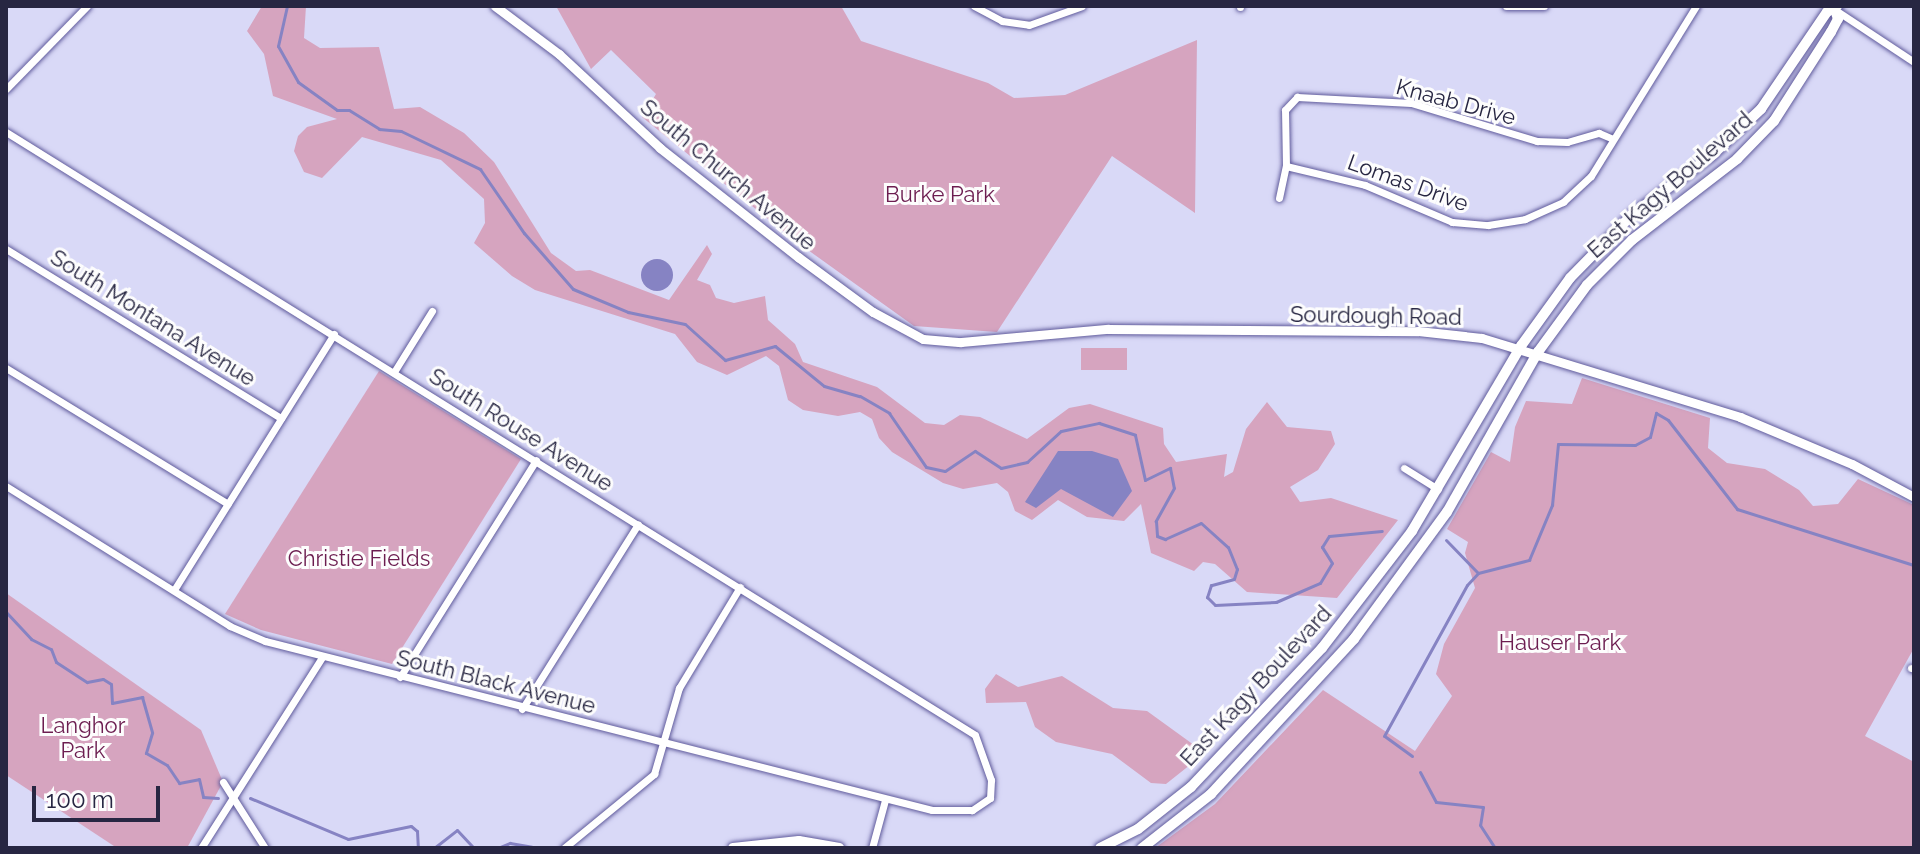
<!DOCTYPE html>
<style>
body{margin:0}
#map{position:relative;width:1920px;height:854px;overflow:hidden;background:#d9d9f7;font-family:Raleway,sans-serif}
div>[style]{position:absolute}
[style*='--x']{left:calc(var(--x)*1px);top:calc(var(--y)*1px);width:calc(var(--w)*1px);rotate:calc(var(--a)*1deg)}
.green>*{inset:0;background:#d6a4bf;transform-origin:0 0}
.water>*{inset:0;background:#8683c3}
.round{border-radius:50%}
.stream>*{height:3px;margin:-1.5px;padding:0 1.5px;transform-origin:1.5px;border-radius:1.5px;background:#8683c3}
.roads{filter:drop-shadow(0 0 2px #605b9c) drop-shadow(0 0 2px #605b9c)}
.minor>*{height:7px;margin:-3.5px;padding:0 3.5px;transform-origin:3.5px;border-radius:3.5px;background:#fff}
.tertiary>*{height:9px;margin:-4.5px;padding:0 4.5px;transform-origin:4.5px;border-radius:4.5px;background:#fff}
.secondary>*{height:10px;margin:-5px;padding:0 5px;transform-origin:5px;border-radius:5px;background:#fff}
span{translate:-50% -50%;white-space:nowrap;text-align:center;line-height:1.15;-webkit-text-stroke:6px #fdfdfd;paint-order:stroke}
.street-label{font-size:22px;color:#272642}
.park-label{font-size:22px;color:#6c1d50}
.frame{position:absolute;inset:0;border:8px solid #272642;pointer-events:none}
.scale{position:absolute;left:32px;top:786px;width:128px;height:36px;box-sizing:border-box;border:4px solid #272642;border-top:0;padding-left:10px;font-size:24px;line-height:28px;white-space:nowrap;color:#272642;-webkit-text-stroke:6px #fdfdfd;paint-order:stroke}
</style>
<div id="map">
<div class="green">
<i style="clip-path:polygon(262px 6px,306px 6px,304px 38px,320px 48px,379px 47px,394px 109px,420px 107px,464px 133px,494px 162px,551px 253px,576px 271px,590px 270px,669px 300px,707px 245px,712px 254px,697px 280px,710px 285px,716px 298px,734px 303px,765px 296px,768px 320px,795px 344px,803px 362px,877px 387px,925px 423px,944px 425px,960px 415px,980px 417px,1027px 439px,1069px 408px,1090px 404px,1163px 428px,1164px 444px,1176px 462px,1227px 454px,1224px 477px,1233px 472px,1246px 429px,1267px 402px,1287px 427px,1331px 431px,1335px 444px,1318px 470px,1290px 487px,1300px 502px,1331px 498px,1398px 520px,1337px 598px,1247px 592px,1215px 564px,1203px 562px,1194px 571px,1151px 553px,1141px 504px,1124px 521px,1087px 517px,1058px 500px,1032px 520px,1015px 511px,1008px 492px,997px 483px,963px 489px,943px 483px,892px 452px,879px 438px,872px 419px,860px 412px,838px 416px,803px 410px,788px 400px,779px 366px,766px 356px,727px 375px,697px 362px,675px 334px,535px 290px,512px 276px,474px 243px,485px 223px,484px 199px,441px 160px,362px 137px,322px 178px,304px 172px,294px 151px,298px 136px,307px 127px,337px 119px,273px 96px,264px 54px,247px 31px)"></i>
<i style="clip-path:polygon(556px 6px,841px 6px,861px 41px,988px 83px,1014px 98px,1065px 95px,1197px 40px,1195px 213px,1112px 156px,997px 332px,914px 326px,794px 240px,642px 117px,656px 94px,611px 50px,591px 69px)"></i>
<i style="left:1081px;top:348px;width:46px;height:22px"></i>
<i style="clip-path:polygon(379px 371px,521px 459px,392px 664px,261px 630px,225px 614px)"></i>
<i style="clip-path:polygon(1582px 378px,1710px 418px,1708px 448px,1727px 463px,1765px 469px,1799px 490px,1813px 506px,1838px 504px,1858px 479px,1914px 505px,1914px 648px,1865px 736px,1914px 762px,1914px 848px,1155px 848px,1215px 804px,1323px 690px,1415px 751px,1452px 696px,1436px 674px,1444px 644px,1475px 588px,1465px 553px,1468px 542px,1447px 529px,1491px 452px,1510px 462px,1515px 427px,1526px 401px,1572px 404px)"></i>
<i style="clip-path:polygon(6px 593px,201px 730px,223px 782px,187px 848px,117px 848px,6px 775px)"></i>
<i style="clip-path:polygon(996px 674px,1018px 687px,1062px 676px,1113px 708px,1147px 711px,1205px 753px,1166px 784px,1151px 783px,1112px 754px,1056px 742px,1035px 727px,1026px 702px,986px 703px,985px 689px)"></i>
</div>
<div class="water">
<i class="round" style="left:641px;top:259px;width:32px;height:32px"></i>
<i style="clip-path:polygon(1058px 451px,1092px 451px,1118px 459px,1132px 491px,1113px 517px,1061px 489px,1036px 508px,1025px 502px)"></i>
</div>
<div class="stream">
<i style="--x:287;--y:6;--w:41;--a:102.7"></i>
<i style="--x:278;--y:46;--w:41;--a:60.9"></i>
<i style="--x:298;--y:82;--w:48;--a:35.7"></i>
<i style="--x:337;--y:110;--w:12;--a:0"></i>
<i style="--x:349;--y:110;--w:36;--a:32"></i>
<i style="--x:379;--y:129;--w:22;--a:5"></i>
<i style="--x:401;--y:131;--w:88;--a:25.7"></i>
<i style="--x:480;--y:169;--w:78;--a:55.5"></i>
<i style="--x:524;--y:233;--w:74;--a:48.8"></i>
<i style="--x:573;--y:289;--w:60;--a:22.7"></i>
<i style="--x:628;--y:312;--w:58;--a:11.9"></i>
<i style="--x:685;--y:324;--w:54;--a:42"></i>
<i style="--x:725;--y:360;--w:52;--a:-15.6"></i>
<i style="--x:775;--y:346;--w:63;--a:39.2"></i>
<i style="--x:824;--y:386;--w:37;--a:16"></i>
<i style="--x:860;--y:396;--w:34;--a:30"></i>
<i style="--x:889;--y:413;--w:65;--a:55.6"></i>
<i style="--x:926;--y:467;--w:19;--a:12"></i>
<i style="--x:945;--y:471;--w:36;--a:-34"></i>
<i style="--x:975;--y:451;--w:31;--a:33"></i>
<i style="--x:1001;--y:468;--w:27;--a:-13"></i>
<i style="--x:1027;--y:462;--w:46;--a:-42.4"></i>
<i style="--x:1061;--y:431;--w:39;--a:-12"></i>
<i style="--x:1099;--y:423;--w:38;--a:18"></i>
<i style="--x:1135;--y:435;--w:46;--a:77.5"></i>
<i style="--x:1145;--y:480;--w:28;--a:-26"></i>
<i style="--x:1170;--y:468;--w:20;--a:79"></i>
<i style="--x:1174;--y:488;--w:38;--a:119"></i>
<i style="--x:1156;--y:521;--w:15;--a:86"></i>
<i style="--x:1157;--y:536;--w:9;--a:21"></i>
<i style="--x:1165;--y:539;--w:39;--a:-24"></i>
<i style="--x:1201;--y:523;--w:36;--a:42"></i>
<i style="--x:1228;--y:547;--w:24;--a:68"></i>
<i style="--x:1237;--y:569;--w:10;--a:107"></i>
<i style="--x:1234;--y:579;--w:24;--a:165"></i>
<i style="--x:1211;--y:585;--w:13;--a:108"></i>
<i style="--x:1207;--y:597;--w:11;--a:45"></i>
<i style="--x:1215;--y:605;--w:61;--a:-2.8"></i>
<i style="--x:1276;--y:602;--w:48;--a:-23.4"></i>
<i style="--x:1320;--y:583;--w:23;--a:-59"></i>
<i style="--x:1332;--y:563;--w:19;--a:-122"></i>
<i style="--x:1322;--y:547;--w:13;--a:-58"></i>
<i style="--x:1329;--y:536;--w:53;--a:-5.4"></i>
<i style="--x:1446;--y:540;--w:46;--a:45.9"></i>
<i style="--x:6;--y:612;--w:37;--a:47"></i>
<i style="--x:31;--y:639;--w:22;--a:27"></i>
<i style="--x:51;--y:649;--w:14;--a:69"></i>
<i style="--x:56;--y:662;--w:37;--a:33"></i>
<i style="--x:87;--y:682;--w:16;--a:-11"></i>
<i style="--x:103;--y:679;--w:9;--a:32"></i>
<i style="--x:111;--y:684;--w:19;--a:87"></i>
<i style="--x:112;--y:703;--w:31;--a:-11"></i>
<i style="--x:142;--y:697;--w:37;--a:74"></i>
<i style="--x:152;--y:733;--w:21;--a:107"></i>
<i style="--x:146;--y:753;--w:24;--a:30"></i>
<i style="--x:167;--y:765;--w:22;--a:56"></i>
<i style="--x:179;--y:783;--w:20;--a:-11"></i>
<i style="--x:199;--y:779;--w:18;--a:77"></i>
<i style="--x:203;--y:797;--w:15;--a:4"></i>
<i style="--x:1412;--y:756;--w:34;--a:-144"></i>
<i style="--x:1384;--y:736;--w:172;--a:-61.2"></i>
<i style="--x:1467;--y:585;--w:16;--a:-47"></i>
<i style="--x:1478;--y:573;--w:53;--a:-14.3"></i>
<i style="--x:1529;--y:560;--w:60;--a:-67.3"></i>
<i style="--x:1552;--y:505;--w:61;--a:-84.4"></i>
<i style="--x:1558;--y:444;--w:77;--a:0.7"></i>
<i style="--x:1635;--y:445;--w:17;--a:-28"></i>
<i style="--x:1650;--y:437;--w:25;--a:-76"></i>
<i style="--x:1656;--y:413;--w:14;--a:30"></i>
<i style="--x:1668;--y:420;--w:113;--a:52.2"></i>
<i style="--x:1737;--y:509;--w:186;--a:17.6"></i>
<i style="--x:1420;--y:772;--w:34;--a:62"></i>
<i style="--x:1436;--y:802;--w:47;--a:6.1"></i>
<i style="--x:1483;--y:807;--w:18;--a:99"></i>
<i style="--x:1480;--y:825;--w:27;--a:57"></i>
<i style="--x:250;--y:798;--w:106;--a:22.7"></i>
<i style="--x:348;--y:839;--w:64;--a:-11.7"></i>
<i style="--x:411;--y:826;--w:8;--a:40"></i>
<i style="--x:417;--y:831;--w:17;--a:87"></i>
<i style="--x:434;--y:848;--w:29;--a:-38"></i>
<i style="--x:457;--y:830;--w:25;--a:47"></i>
<i style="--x:498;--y:848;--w:13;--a:-23"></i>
<i style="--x:510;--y:843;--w:22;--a:10"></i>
</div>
<div class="roads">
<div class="minor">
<i style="--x:974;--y:6;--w:32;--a:28"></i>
<i style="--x:1002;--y:21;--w:27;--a:8"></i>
<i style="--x:1029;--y:25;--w:56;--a:-19.7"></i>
<i style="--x:1506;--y:6;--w:38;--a:0"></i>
<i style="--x:1240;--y:7;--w:1;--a:-90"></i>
<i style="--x:1837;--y:11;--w:92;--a:33.5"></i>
<i style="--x:6;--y:89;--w:116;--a:-45.7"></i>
<i style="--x:6;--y:132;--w:1141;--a:31.89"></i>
<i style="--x:975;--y:735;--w:48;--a:70.4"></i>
<i style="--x:991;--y:780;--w:18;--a:93"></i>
<i style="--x:990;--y:798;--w:22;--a:146"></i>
<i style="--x:972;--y:810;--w:40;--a:180"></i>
<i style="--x:932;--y:810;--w:688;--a:-165.78"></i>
<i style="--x:265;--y:641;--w:38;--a:-157"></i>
<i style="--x:230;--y:626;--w:264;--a:-148"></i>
<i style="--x:1286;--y:166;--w:81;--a:13.5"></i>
<i style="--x:1365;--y:185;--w:95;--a:23"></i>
<i style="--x:1452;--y:222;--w:36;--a:5"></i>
<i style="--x:1488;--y:225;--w:37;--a:-9"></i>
<i style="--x:1525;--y:219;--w:42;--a:-24.1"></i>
<i style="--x:1563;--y:202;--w:38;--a:-43"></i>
<i style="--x:1591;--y:176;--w:200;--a:-58.3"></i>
<i style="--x:1279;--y:198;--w:33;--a:-78"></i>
<i style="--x:1286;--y:166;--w:56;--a:-91"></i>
<i style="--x:1285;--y:110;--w:18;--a:-47"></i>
<i style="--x:1297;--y:97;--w:114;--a:3"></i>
<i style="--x:1411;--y:103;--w:132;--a:16.8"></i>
<i style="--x:1537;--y:141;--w:30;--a:2"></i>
<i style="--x:1567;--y:142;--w:33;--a:-16"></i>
<i style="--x:1599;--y:133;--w:15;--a:23"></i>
<i style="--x:6;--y:249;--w:323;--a:31.6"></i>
<i style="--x:6;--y:368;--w:260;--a:31.5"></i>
<i style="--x:394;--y:372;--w:72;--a:-58.1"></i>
<i style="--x:1404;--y:468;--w:40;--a:32"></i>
<i style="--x:174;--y:590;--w:302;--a:-58"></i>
<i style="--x:1911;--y:668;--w:3;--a:18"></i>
<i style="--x:400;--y:677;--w:256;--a:-57.9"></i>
<i style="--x:522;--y:709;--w:218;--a:-57.9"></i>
<i style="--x:223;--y:782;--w:78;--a:57.5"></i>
<i style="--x:201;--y:848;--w:226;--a:-57.6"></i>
<i style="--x:564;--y:848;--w:117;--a:-39.4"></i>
<i style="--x:654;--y:774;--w:90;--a:-73.8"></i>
<i style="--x:679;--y:688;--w:118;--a:-58.9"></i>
<i style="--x:872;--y:848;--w:50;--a:-74.8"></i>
</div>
<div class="tertiary">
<i style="--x:495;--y:6;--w:80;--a:36.9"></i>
<i style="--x:559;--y:54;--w:138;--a:42.9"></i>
<i style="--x:660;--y:148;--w:176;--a:38.3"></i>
<i style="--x:798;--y:257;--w:93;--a:36.3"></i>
<i style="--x:873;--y:312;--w:57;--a:28.4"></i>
<i style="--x:923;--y:339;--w:38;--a:5"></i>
<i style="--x:961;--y:342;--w:148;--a:-5.1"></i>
<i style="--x:1108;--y:329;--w:310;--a:0.4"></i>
<i style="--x:1418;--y:331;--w:64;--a:6.2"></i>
<i style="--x:1482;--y:338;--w:270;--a:17"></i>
<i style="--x:1740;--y:417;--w:121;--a:22.8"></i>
<i style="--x:1852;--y:464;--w:70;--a:28"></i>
</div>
<div class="secondary">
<i style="--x:733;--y:848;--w:66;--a:-6.1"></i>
<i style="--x:799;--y:841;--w:41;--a:9.9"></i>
<i style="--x:1100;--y:848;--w:42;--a:-26.6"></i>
<i style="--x:1138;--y:829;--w:68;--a:-38.4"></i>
<i style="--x:1191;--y:787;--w:191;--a:-46.7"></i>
<i style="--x:1322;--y:648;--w:148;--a:-52.4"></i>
<i style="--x:1412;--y:531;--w:215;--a:-59.5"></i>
<i style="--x:1521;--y:346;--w:84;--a:-54.2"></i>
<i style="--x:1570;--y:278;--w:90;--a:-45.5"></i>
<i style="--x:1633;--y:214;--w:97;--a:-36.6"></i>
<i style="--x:1711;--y:156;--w:69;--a:-43.2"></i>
<i style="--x:1761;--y:109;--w:117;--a:-55.8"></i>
<i style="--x:1827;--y:12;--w:12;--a:-31"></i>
<i style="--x:1142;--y:848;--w:88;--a:-38"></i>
<i style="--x:1211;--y:794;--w:211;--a:-47.3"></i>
<i style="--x:1354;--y:639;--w:157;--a:-53.8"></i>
<i style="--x:1447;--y:512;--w:184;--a:-60.4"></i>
<i style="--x:1538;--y:352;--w:83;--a:-53.8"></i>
<i style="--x:1587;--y:285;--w:64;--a:-45"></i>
<i style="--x:1632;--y:240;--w:133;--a:-37.6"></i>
<i style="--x:1737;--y:159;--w:53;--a:-45.8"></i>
<i style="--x:1774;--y:121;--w:106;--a:-57.4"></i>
<i style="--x:1831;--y:32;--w:15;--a:-62"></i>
<i style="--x:1838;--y:19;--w:9;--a:-108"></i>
</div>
</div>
<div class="street-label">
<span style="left:1456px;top:102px;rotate:15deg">Knaab Drive</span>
<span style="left:728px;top:175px;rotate:40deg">South Church Avenue</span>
<span style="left:1408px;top:183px;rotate:20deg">Lomas Drive</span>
<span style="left:1670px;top:185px;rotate:-41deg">East Kagy Boulevard</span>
<span style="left:1376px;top:316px;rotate:1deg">Sourdough Road</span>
<span style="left:153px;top:318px;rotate:32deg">South Montana Avenue</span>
<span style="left:521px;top:430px;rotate:32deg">South Rouse Avenue</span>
<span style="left:496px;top:682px;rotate:14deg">South Black Avenue</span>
<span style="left:1256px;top:686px;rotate:-47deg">East Kagy Boulevard</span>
</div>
<div class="park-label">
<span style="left:940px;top:195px">Burke Park</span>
<span style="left:359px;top:559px">Christie Fields</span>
<span style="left:1560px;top:643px">Hauser Park</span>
<span style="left:83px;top:738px">Langhor<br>Park</span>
</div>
<div class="frame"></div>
<div class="scale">100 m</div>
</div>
